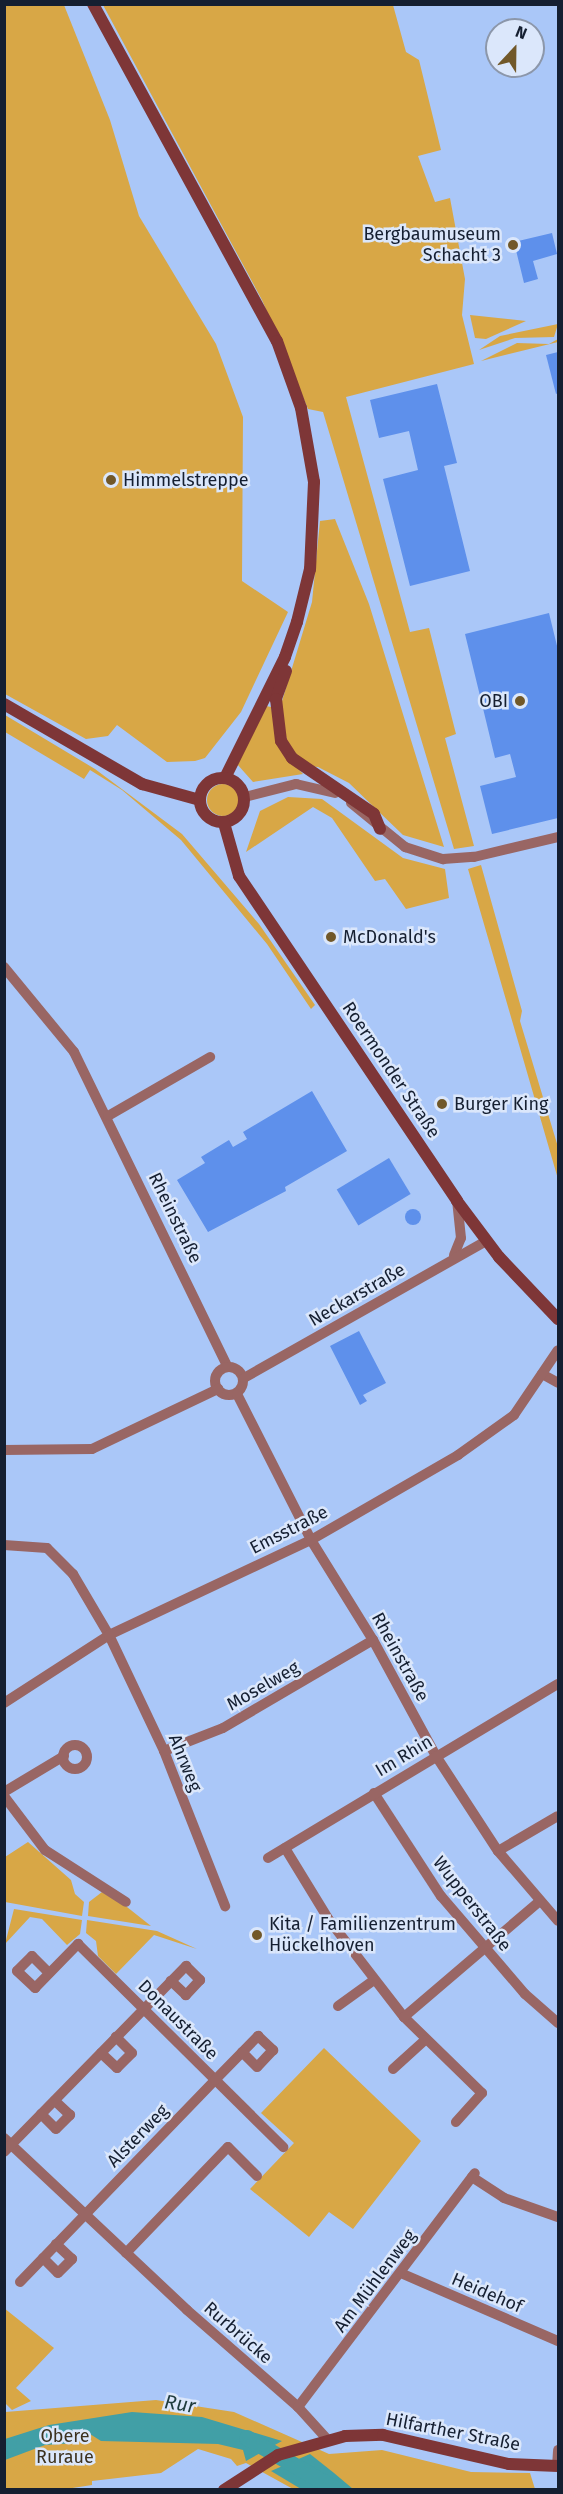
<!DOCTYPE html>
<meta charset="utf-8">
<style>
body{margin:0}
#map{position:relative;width:563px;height:2494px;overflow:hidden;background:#aac7f8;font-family:"Fira Sans",sans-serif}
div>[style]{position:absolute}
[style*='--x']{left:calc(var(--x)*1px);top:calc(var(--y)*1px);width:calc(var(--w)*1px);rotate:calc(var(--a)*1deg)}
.green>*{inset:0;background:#d8a746}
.round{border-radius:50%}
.water>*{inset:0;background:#419fa6}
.river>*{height:16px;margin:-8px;padding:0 8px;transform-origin:8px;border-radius:8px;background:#419fa6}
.building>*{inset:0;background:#5e90eb;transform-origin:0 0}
.street>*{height:10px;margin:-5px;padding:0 5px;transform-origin:5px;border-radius:5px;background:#996664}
.street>.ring{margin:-5px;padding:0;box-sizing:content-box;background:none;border:10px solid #996664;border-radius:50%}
.secondary>*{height:12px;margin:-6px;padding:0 6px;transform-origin:6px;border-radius:6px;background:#7e3637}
.secondary>.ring{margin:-6px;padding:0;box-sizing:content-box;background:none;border:12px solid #7e3637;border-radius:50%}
.dots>*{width:16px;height:16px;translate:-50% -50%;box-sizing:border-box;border:3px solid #dbe7fb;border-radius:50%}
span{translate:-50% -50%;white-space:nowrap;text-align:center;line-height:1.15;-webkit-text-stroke:5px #dbe7fb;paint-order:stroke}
.poi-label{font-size:18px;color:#151f31}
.right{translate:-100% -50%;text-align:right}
.left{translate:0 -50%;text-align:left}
.street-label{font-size:18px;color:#151f31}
.park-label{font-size:18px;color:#3d321f}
.water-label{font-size:20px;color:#1f3c3e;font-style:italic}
.frame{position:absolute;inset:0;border:6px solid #151f31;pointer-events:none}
.north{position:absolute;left:485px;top:18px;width:60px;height:60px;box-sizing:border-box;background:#dbe7fb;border:2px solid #8c97aa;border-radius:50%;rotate:22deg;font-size:16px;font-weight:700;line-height:24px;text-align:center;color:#151f31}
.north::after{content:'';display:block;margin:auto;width:21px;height:27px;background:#715829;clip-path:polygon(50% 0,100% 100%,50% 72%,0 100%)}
</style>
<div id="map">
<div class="green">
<i style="clip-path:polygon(4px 5px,64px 5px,110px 120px,139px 216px,216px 344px,243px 417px,242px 581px,288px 612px,241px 712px,205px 758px,195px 761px,167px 762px,117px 725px,108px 736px,86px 739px,5px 694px)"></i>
<i style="clip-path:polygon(103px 5px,393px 5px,406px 52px,419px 60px,441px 150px,418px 156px,435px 202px,450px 198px,465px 279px,462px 315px,474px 364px,346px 397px,410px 632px,429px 628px,456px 734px,445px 738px,474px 846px,454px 849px,323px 412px,308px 409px,262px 300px)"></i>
<i style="clip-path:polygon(470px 315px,526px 321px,486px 339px,475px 338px)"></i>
<i style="clip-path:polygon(558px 324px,554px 337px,515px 338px,479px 350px,500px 336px)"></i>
<i style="clip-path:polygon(558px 339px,558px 342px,481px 361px,517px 343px,549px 344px)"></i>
<i style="clip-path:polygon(335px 519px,369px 604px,444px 847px,403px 835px,349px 783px,318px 767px,307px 766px,289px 748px,279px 711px,312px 602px,320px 521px)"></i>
<i style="clip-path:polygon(266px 706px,271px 707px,281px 750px,303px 774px,253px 782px,237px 764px)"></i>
<i style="clip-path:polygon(5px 715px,95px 769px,182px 834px,259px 924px,315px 1005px,311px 1009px,267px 944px,181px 840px,122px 790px,90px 770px,84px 779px,5px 732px)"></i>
<i class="round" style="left:207px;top:784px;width:32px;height:32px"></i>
<i style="clip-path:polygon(288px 797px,322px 799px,403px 858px,445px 869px,449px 898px,406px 909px,385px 879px,375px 881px,332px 818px,313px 807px,246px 852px,260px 811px)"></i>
<i style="clip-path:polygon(481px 865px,522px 1011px,520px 1021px,558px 1147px,558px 1179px,468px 869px)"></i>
<i style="clip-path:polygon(28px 1842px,71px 1880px,75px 1894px,84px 1902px,82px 1916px,5px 1902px,5px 1857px)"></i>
<i style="clip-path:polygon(102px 1892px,127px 1907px,151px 1926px,88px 1916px,89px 1902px)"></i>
<i style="clip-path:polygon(14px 1909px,82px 1920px,80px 1934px,67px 1945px,42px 1919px,30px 1917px,5px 1944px)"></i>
<i style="clip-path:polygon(87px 1920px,157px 1931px,197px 1949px,154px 1935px,116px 1974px,98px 1956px,96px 1941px,86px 1933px)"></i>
<i style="clip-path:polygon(324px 2048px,421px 2141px,353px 2229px,329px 2212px,309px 2237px,250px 2189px,294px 2143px,261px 2113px)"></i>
<i style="clip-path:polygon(4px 2308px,54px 2348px,16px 2388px,31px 2401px,12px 2410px,5px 2403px)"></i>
<i style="clip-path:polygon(156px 2400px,234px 2412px,329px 2454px,382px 2450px,471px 2472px,530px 2473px,535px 2489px,293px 2489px,246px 2463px,237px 2466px,231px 2459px,198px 2449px,161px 2473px,92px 2481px,92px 2485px,66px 2489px,5px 2489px,5px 2412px)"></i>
</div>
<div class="water">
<i style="clip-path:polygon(132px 2412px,202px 2417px,282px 2441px,246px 2461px,243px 2450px,218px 2444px,101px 2441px,90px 2434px,76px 2443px,45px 2445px,5px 2460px,5px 2439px,49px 2425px)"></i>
<i style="clip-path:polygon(310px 2454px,334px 2473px,353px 2489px,301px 2489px,271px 2471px)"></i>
</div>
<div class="river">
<i style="--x:247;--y:2438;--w:104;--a:30"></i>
</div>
<div class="building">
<i style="clip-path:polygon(552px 233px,557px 254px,533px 261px,538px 279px,524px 283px,514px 242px)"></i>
<i style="clip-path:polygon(558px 352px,558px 393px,556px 394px,546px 355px)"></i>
<i style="clip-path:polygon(437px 384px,457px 463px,444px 466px,470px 571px,410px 586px,383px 479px,418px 470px,409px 431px,379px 438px,370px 400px)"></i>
<i style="clip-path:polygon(549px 613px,558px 650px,558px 818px,492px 834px,480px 786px,516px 777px,510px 754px,495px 758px,465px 634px)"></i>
<i style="clip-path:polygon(312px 1091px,347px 1151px,285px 1187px,286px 1191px,208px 1232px,177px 1180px,205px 1163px,201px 1157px,229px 1140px,233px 1147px,247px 1139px,243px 1132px)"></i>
<i style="left:389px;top:1158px;width:42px;height:61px;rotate:59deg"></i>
<i class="round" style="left:405px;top:1209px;width:16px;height:16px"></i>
<i style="clip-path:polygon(359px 1331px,386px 1383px,363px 1395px,367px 1401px,360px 1405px,330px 1346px)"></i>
</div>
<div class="street">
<i style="--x:245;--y:797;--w:53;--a:-14.3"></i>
<i style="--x:296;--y:784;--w:40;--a:13"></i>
<i style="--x:351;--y:803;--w:70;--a:39.2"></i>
<i style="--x:405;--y:847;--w:40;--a:18"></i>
<i style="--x:443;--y:859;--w:31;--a:-4"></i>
<i style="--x:474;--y:857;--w:86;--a:-13.4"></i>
<i style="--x:4;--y:967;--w:110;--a:50.5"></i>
<i style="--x:74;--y:1052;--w:349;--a:64"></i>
<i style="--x:108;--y:1116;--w:118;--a:-30"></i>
<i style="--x:454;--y:1255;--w:18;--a:-68"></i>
<i style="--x:461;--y:1238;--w:37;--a:-96"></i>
<i class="ring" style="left:215px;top:1367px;width:18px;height:18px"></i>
<i style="--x:542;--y:1374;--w:18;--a:29"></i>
<i style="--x:244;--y:1378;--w:278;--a:-29.5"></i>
<i style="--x:237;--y:1394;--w:164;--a:63.1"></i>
<i style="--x:311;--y:1540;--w:118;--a:58.2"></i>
<i style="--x:373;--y:1640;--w:132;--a:61.5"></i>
<i style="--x:436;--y:1756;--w:113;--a:56.9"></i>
<i style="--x:498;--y:1851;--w:92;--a:49.4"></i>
<i style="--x:4;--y:1450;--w:88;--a:-0.7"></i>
<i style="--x:92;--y:1449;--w:140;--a:-25.5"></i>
<i style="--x:4;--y:1545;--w:43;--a:4"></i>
<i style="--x:47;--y:1548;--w:37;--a:45"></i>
<i style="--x:73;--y:1574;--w:71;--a:59.5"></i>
<i style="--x:109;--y:1635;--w:128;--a:64.6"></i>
<i style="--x:164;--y:1751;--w:167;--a:68.5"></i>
<i style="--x:4;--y:1703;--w:125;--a:-32.9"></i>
<i style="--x:109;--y:1635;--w:223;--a:-25.2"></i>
<i style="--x:311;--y:1540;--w:170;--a:-30"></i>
<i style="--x:458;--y:1455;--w:69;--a:-35.5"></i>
<i style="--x:514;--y:1415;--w:78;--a:-55.9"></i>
<i class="ring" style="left:63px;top:1745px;width:14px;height:14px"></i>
<i style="--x:164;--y:1751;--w:63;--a:-21.3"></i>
<i style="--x:223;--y:1728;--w:174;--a:-30.4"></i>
<i style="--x:4;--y:1792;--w:70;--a:-31"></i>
<i style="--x:374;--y:1793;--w:123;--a:57"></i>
<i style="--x:441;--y:1896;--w:129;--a:49.4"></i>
<i style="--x:525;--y:1994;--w:44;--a:41.3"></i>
<i style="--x:4;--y:1796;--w:68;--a:52.8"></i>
<i style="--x:45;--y:1850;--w:96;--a:32.7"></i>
<i style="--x:285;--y:1848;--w:84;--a:58.6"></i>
<i style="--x:329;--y:1920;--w:123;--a:52.3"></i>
<i style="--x:404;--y:2017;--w:109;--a:44.3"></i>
<i style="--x:482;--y:2093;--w:39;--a:132"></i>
<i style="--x:498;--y:1851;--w:69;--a:-30.3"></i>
<i style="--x:268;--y:1858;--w:338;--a:-31"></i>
<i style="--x:49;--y:1973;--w:24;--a:-135"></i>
<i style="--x:32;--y:1956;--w:21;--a:135"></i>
<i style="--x:17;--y:1971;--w:25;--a:43"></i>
<i style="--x:35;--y:1988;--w:62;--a:-45.7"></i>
<i style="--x:78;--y:1944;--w:289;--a:44.7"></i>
<i style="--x:338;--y:2006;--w:44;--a:-35.8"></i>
<i style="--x:404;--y:2017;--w:179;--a:-40.5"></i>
<i style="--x:101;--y:2053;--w:22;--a:43"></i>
<i style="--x:117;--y:2068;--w:21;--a:-45"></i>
<i style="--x:132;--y:2053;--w:23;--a:-135"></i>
<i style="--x:393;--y:2069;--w:43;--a:-42.2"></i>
<i style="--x:41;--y:2114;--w:21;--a:45"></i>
<i style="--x:56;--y:2129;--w:20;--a:-45"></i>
<i style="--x:70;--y:2115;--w:21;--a:-137"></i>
<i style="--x:4;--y:2138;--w:251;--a:43.2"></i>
<i style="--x:187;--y:2310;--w:147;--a:41.1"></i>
<i style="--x:298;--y:2407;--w:43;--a:47.8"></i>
<i style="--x:4;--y:2152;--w:199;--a:-45.6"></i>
<i style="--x:143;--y:2010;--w:62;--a:-45.7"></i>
<i style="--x:186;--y:1966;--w:20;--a:45"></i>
<i style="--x:200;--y:1980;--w:21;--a:133"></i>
<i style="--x:186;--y:1995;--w:21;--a:-137"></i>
<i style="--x:472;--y:2177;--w:38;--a:33"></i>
<i style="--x:504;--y:2198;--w:57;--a:19.4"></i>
<i style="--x:126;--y:2253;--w:147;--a:-46.1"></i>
<i style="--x:228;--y:2147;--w:41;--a:45"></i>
<i style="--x:43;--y:2258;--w:21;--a:45"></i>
<i style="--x:58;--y:2273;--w:20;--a:-45"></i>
<i style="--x:72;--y:2259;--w:22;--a:-137"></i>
<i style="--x:403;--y:2274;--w:169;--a:23.4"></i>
<i style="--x:20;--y:2282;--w:281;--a:-46"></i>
<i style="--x:215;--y:2080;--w:62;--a:-45.7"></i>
<i style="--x:258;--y:2036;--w:21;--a:43"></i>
<i style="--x:273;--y:2050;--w:23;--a:133"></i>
<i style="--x:257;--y:2067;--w:21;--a:-135"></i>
<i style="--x:298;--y:2407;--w:293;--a:-52.9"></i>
<i style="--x:557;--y:2466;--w:16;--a:-86"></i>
</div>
<div class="secondary">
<i style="--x:93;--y:4;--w:384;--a:61.4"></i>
<i style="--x:277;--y:341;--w:71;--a:70.3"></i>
<i style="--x:301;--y:408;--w:75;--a:80"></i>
<i style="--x:314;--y:482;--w:87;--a:92.6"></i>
<i style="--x:310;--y:569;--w:55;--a:103.8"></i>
<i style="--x:297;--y:622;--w:37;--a:109"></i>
<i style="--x:285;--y:657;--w:135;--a:116.4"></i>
<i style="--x:286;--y:671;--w:30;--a:110"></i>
<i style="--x:276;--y:699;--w:42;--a:83.2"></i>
<i style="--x:281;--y:741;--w:20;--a:57"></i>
<i style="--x:292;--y:758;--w:99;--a:34.3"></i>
<i style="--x:374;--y:814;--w:16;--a:68"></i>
<i style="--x:4;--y:704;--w:160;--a:30.1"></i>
<i style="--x:142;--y:784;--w:60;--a:15.4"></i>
<i class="ring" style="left:200px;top:778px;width:32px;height:32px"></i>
<i style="--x:224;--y:823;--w:55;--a:74.2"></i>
<i style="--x:239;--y:876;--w:391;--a:56.1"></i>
<i style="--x:457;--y:1201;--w:70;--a:53.1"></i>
<i style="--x:499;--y:1257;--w:86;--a:46.4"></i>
<i style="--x:224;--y:2490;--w:64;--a:-32.9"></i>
<i style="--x:278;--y:2455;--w:70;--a:-15.8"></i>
<i style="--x:345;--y:2436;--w:38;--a:-2"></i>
<i style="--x:383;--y:2435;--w:129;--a:13"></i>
<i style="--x:509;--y:2464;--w:49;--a:2.3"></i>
</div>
<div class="dots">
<i style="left:513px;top:245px;background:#715829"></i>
<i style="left:111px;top:480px;background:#715829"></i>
<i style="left:520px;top:701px;background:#715829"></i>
<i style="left:331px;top:937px;background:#715829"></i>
<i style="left:442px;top:1104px;background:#715829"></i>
<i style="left:257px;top:1935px;background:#715829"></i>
</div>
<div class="poi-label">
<span class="right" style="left:501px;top:245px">Bergbaumuseum<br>Schacht 3</span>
<span class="left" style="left:123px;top:480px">Himmelstreppe</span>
<span class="right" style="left:508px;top:701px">OBI</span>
<span class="left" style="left:343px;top:937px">McDonald's</span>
<span class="left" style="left:454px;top:1104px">Burger King</span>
<span class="left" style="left:269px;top:1935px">Kita / Familienzentrum<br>Hückelhoven</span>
</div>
<div class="street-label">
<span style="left:391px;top:1070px;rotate:56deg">Roermonder Straße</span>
<span style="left:175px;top:1218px;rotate:64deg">Rheinstraße</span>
<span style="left:357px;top:1295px;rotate:-30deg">Neckarstraße</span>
<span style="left:289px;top:1530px;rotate:-27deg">Emsstraße</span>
<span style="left:400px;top:1657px;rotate:61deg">Rheinstraße</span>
<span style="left:263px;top:1686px;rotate:-30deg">Moselweg</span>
<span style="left:404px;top:1756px;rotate:-31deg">Im Rhin</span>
<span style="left:185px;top:1763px;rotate:68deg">Ahrweg</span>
<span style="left:472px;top:1904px;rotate:52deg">Wupperstraße</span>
<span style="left:178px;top:2020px;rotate:45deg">Donaustraße</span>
<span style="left:138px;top:2136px;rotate:-46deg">Alsterweg</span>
<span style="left:375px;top:2281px;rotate:-53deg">Am Mühlenweg</span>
<span style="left:487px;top:2293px;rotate:23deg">Heidehof</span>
<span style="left:238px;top:2333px;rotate:41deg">Rurbrücke</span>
<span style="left:453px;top:2432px;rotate:11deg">Hilfarther Straße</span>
</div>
<div class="park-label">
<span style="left:65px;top:2447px">Obere<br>Ruraue</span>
</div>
<div class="water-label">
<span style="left:180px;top:2404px;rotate:9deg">Rur</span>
</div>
<div class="frame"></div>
<div class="north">N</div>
</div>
